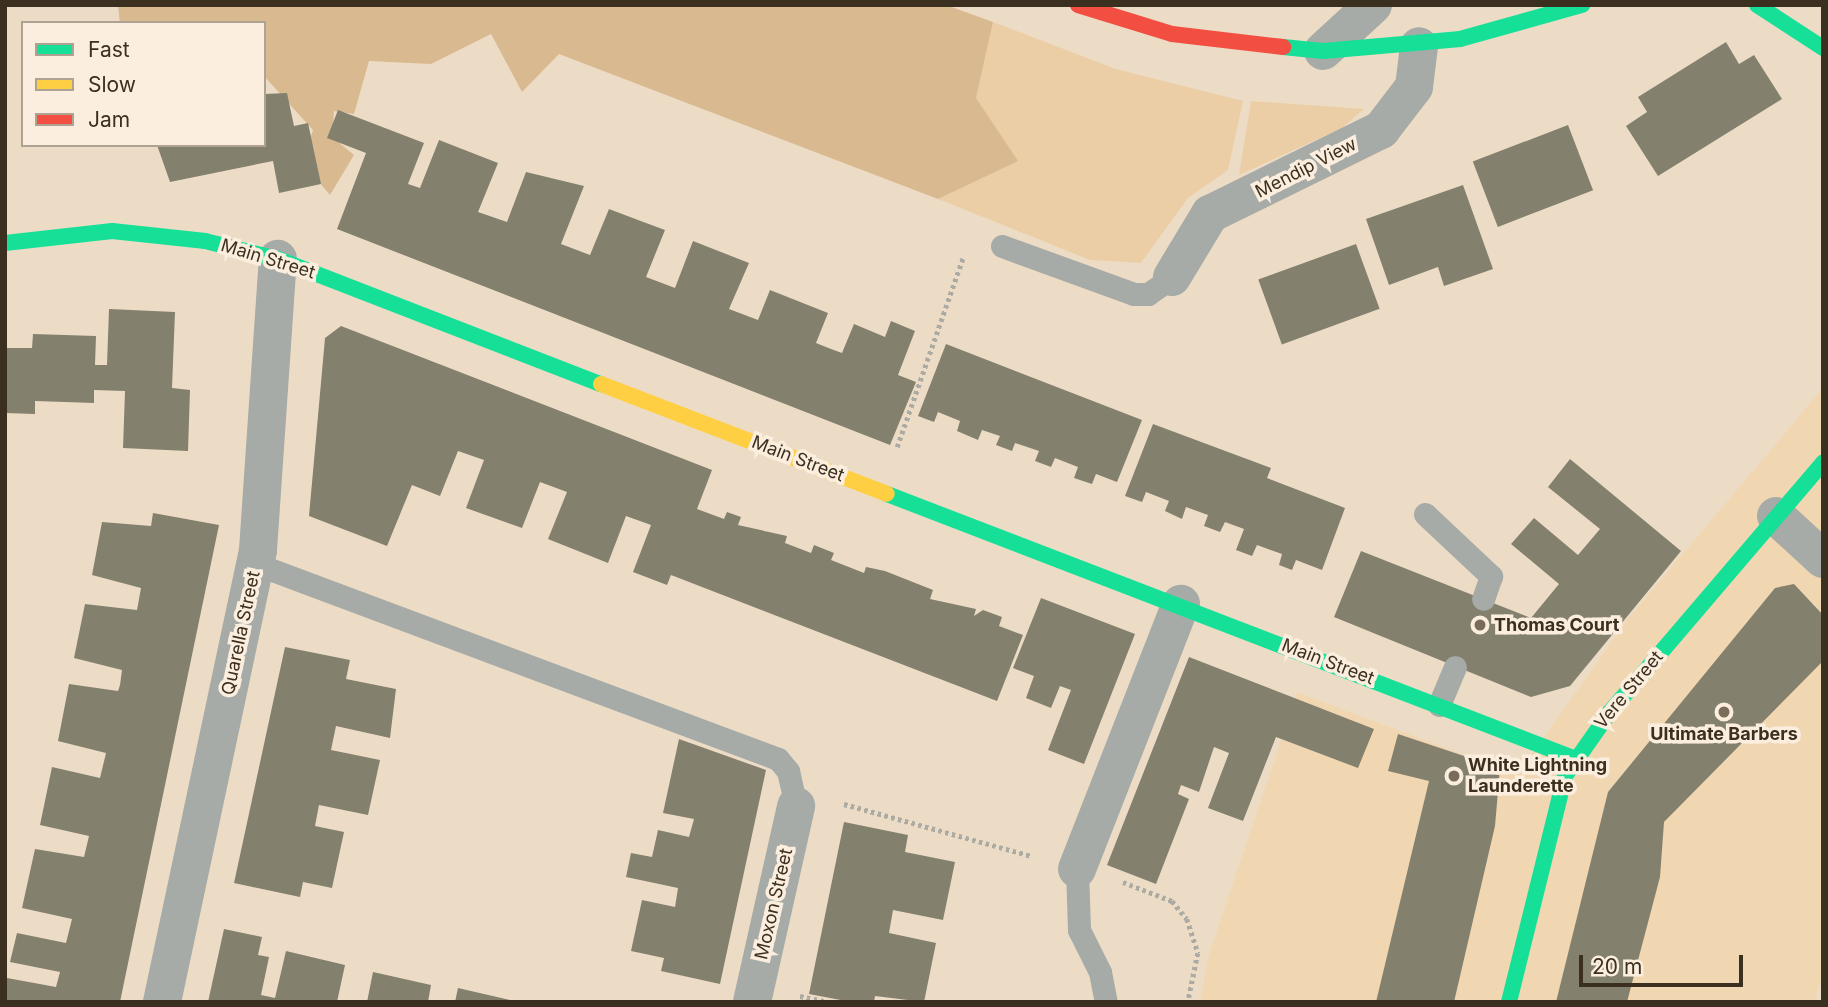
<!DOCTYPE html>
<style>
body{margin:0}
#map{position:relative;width:1828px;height:1007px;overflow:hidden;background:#eddcc5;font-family:Inter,sans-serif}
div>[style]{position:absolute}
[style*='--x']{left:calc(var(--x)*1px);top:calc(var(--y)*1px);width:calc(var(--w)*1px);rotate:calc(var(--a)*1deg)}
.built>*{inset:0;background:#f1d6b2}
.green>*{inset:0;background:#ebcea6}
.forest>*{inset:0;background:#d8b990}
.building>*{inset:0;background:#83806e;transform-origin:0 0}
.path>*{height:4.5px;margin-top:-2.25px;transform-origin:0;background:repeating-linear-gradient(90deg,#acaba3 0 3.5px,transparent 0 7px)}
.lane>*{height:23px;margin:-11.5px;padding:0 11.5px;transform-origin:11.5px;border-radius:11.5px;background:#a6aba7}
.street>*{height:38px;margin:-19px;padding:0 19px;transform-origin:19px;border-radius:19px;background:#a6aba7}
.fast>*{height:16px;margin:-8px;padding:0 8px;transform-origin:8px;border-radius:8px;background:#16e098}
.slow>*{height:16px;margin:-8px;padding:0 8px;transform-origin:8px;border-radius:8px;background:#ffcf43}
.jam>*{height:16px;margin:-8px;padding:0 8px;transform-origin:8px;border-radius:8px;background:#f24e42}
.dots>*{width:19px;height:19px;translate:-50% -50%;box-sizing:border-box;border:4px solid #fbeede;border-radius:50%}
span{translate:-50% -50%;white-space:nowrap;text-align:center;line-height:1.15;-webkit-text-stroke:7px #fbeede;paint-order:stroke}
.street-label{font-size:18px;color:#3b2f1f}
.poi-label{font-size:18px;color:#3b2f1f;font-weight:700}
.left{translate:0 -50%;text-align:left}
.frame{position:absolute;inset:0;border:7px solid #3b2f1f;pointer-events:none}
.legend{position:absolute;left:21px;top:21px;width:245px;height:126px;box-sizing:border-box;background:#fbeede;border:2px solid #aea292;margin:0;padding:9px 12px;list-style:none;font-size:21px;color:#3b2f1f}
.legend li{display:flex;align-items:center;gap:14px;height:35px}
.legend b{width:35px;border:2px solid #aea292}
.scale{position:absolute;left:1579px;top:955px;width:164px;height:32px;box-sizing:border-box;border:4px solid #3b2f1f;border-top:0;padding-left:9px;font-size:21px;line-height:24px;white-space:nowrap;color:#3b2f1f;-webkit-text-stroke:5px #fbeede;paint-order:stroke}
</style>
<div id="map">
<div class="built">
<i style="clip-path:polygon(1823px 388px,1823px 974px,1814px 1002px,1200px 1002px,1208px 958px,1297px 692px,1517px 775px,1627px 620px)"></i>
</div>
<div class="green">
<i style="clip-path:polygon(993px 22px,1116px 69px,1243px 101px,1228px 170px,1188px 198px,1141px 263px,1090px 260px,938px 199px,1017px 161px,976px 98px)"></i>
<i style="clip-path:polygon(1251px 101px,1364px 109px,1342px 128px,1239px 175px)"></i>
</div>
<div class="forest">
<i style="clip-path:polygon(108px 5px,946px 5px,993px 22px,976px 98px,1018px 161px,938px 199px,559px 54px,522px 92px,491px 34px,431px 64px,369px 61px,354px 114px,334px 111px,332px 137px,354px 155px,330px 195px,302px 162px,313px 130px,264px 76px,264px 23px,120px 23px,118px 6px)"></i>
</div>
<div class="building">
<i style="clip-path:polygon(1726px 42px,1739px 64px,1754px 55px,1782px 99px,1658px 176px,1626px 126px,1647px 112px,1638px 97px)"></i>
<i style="clip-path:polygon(287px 93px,294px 126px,308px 123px,321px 184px,279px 193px,273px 161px,170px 182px,157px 145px,264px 145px,264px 94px)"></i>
<i style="clip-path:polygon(338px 110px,424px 143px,408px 184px,420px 188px,439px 140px,498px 163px,478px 212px,507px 222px,526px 172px,584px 186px,561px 244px,590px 255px,609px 209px,638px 220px,665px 230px,646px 277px,675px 288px,693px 241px,749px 263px,729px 309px,758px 320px,770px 290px,828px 313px,816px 343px,831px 349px,842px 353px,854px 324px,885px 337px,891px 321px,915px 331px,898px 375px,916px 382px,890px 445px,337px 229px,366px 153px,327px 138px)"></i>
<i style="left:1568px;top:125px;width:70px;height:102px;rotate:69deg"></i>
<i style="clip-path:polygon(1463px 185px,1493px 269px,1444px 286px,1438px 267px,1389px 285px,1366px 219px)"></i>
<i style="left:1356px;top:244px;width:69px;height:104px;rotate:70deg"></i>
<i style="clip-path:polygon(109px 309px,175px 312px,172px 388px,190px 390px,188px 451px,123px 448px,125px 391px,94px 390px,94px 403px,35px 401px,35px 414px,5px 413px,5px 348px,32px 348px,33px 334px,96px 336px,95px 365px,107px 365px)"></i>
<i style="clip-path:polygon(341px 326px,712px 470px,697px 509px,724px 519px,727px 512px,741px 517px,738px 525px,787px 536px,785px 543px,811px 553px,814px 545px,834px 553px,831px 560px,864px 573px,866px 567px,885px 571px,933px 590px,930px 599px,976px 609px,974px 616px,983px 610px,1002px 617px,999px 626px,1023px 635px,997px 701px,671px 575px,667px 585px,633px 572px,651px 525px,626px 516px,608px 563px,548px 539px,567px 492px,540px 482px,522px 528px,466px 508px,484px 460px,458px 451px,440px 496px,412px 485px,387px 546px,309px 516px,325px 338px)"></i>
<i style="clip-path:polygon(946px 344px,1142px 420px,1117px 482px,1096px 474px,1092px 484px,1074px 478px,1078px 467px,1055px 458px,1051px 467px,1035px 461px,1039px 451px,1015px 443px,1012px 451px,996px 445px,1000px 436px,982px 430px,978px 440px,957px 431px,960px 421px,938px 412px,934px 422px,918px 416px)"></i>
<i style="clip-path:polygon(1153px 424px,1271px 468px,1267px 478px,1345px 508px,1322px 570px,1296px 560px,1292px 570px,1279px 565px,1282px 554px,1257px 545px,1252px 556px,1236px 550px,1244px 529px,1225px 522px,1220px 532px,1204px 526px,1208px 515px,1186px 507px,1182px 519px,1165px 511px,1169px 501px,1146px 492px,1142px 502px,1125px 496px)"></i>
<i style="clip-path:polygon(1570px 459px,1681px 551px,1570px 686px,1531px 697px,1334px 617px,1361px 551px,1531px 618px,1559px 584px,1511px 544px,1534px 518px,1578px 555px,1600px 529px,1548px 487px)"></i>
<i style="clip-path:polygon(153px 513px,219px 525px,120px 1002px,5px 1002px,7px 978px,56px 987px,60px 972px,10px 962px,17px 933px,66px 943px,72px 919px,22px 908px,35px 849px,84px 857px,89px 836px,40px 825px,52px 767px,100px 778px,106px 753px,58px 741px,69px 684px,118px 691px,120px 685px,122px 670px,74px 658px,85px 604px,137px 610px,141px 588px,92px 575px,102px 522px,151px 526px)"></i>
<i style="clip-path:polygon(1794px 584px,1823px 615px,1823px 661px,1664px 822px,1660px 877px,1627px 1002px,1556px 1002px,1608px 792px,1775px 588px)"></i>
<i style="clip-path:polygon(1041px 598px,1135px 634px,1084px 764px,1048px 750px,1071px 690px,1060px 686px,1051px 708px,1026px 698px,1034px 676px,1013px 668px)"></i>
<i style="clip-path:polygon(285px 647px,350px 660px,346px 679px,396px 689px,390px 738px,336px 726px,331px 750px,380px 760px,368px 815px,319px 805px,315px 826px,344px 832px,332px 888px,303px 882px,300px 897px,234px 883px)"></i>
<i style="clip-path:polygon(1189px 657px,1374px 729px,1358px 768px,1276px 737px,1243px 821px,1208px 808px,1229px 753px,1214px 747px,1199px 792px,1181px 785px,1178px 794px,1189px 799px,1156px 884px,1107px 865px)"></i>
<i style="clip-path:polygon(1398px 734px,1500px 768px,1495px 826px,1454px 1002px,1376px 1002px,1429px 781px,1388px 771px)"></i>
<i style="clip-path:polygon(679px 739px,766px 770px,720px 984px,661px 971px,664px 958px,631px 951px,642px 900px,675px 907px,678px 888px,626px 877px,631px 853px,652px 857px,658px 830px,689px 837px,694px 819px,663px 813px)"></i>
<i style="clip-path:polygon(844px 822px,908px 835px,905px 852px,955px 862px,943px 920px,893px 910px,889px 933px,936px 943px,924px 1002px,875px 996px,874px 1002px,851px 1002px,809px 994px)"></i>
<i style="clip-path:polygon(224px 929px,262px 937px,258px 955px,269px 957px,261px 995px,275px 998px,286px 951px,345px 965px,337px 1002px,208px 1002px)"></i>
<i style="clip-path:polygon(373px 972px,431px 985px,428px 1002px,367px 1002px)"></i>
<i style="clip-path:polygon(458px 988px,514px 1001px,514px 1002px,455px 1002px)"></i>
</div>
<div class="path">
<i style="--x:897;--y:447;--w:201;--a:-70.8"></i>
<i style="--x:844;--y:804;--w:194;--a:15.5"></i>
<i style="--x:1123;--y:882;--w:53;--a:21.2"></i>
<i style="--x:1172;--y:901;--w:23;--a:50"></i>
<i style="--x:1187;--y:919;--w:36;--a:72"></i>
<i style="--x:1198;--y:953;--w:50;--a:101.5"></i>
<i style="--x:800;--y:996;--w:29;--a:12"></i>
</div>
<div class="lane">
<i style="--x:1002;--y:246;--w:140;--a:20"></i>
<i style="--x:1134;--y:294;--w:14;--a:0"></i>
<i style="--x:1148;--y:294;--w:29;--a:-35"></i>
<i style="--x:1425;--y:514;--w:91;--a:43.2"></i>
<i style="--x:1491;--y:576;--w:24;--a:109"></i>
<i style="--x:256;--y:564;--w:557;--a:20.48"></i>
<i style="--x:778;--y:759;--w:16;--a:50"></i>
<i style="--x:788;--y:771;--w:36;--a:77"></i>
<i style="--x:1439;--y:705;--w:41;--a:-67.2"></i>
<i style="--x:1077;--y:869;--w:61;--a:88.1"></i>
<i style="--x:1079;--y:930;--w:47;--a:63.4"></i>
<i style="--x:1100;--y:972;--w:31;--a:79"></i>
</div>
<div class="street">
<i style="--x:1323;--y:51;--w:68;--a:-42.6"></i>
<i style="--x:1172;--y:277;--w:74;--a:-58.9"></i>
<i style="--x:1210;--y:214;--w:191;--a:-26.2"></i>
<i style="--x:1381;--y:130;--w:54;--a:-52.5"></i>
<i style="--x:1414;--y:87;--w:41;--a:-83"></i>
<i style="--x:1776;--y:516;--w:64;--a:42.5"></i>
<i style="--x:1077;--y:869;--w:285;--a:-68.6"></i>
<i style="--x:162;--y:1002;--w:462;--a:-78"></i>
<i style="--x:258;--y:550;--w:292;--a:-86.1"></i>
<i style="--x:752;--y:1002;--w:201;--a:-77.3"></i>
</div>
<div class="fast">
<i style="--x:1757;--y:5;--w:79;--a:33.1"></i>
<i style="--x:1283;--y:47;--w:40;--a:5.7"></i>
<i style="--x:1323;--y:51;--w:138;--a:-5"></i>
<i style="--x:1460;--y:39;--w:127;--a:-15.6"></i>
<i style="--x:5;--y:243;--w:108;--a:-6.4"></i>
<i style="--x:112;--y:231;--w:94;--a:6.1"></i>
<i style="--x:205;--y:241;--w:75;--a:13.9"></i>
<i style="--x:278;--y:259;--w:346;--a:21.2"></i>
<i style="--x:887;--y:494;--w:738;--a:21.04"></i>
<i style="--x:1509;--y:1002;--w:233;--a:-76.1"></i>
<i style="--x:1565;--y:776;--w:78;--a:-54.9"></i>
<i style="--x:1610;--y:712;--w:328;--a:-49.5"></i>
</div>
<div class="slow">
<i style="--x:601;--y:384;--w:306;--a:21"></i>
</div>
<div class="jam">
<i style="--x:1078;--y:5;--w:98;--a:17.1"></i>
<i style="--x:1172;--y:34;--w:112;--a:6.7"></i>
</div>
<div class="dots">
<i style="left:1480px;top:625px;background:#796c59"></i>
<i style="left:1724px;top:712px;background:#796c59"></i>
<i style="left:1454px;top:776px;background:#796c59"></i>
</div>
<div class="street-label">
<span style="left:1306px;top:168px;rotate:-27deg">Mendip View</span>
<span style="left:268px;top:259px;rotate:17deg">Main Street</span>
<span style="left:798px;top:459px;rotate:21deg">Main Street</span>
<span style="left:241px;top:633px;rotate:-78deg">Quarella Street</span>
<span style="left:1328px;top:662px;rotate:21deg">Main Street</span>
<span style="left:1629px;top:690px;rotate:-50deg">Vere Street</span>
<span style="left:774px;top:904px;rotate:-77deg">Moxon Street</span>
</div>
<div class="poi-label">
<span class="left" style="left:1494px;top:625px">Thomas Court</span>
<span style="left:1724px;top:734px">Ultimate Barbers</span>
<span class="left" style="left:1468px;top:776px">White Lightning<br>Launderette</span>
</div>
<div class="frame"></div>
<ul class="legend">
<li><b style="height:9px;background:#16e098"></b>Fast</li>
<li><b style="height:9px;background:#ffcf43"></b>Slow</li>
<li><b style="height:9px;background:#f24e42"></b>Jam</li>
</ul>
<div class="scale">20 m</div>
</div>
